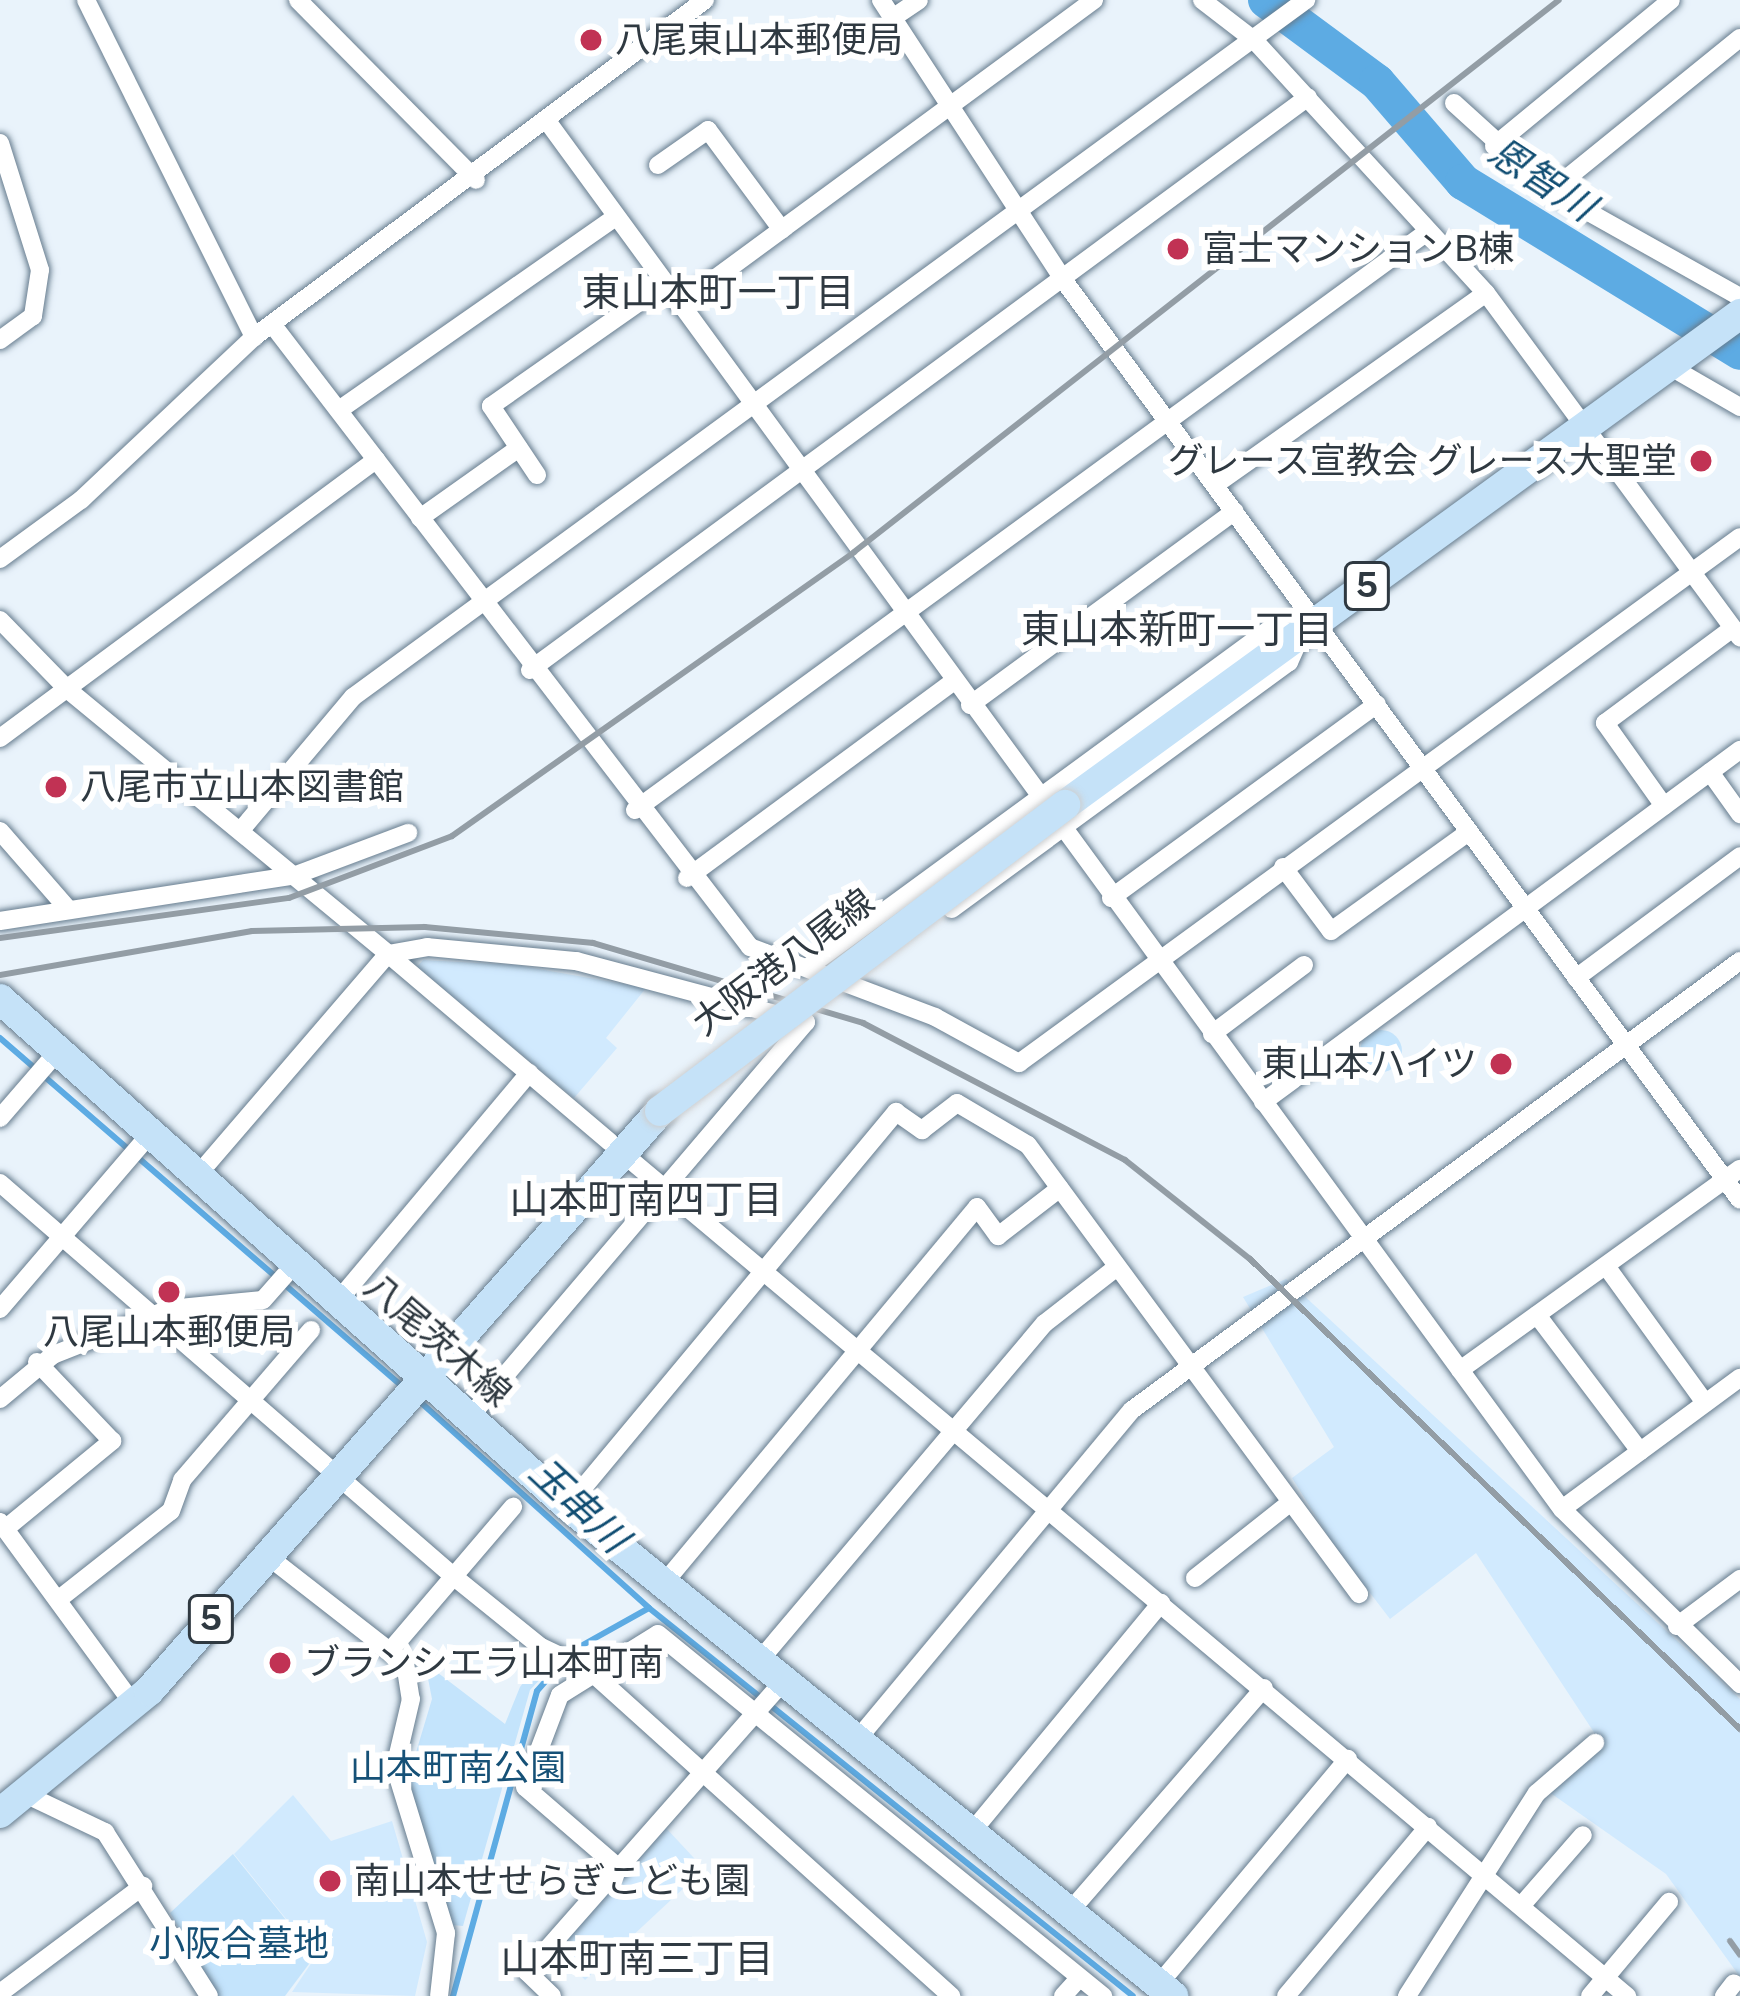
<!DOCTYPE html>
<meta charset="utf-8">
<style>
body{margin:0}
#map{position:relative;width:1740px;height:1996px;overflow:hidden;background:#e9f3fb;font-family:"Public Sans","Noto Sans JP",sans-serif}
div>[style]{position:absolute}
[style*='--x']{left:calc(var(--x)*1px);top:calc(var(--y)*1px);width:calc(var(--w)*1px);rotate:calc(var(--a)*1deg)}
.built>*{inset:0;background:#d1eafe;transform-origin:0 0}
.green>*{inset:0;background:#c4e4fc}
.round{border-radius:50%}
.stream>*{height:6px;margin:-3px;padding:0 3px;transform-origin:3px;border-radius:3px;background:#5dabe3}
.river>*{height:36px;margin:-18px;padding:0 18px;transform-origin:18px;border-radius:18px;background:#5dabe3}
.roads{filter:drop-shadow(0 0 3px #667c8e) drop-shadow(0 0 3px #667c8e)}
.street>*{height:18px;margin:-9px;padding:0 9px;transform-origin:9px;border-radius:9px;background:#fff}
.primary>*{height:30px;margin:-15px;padding:0 15px;transform-origin:15px;border-radius:15px;background:#c5e2f8}
.rail>*{height:6px;margin:-3px;padding:0 3px;transform-origin:3px;border-radius:3px;background:#939da5}
.bridges{filter:drop-shadow(0 0 3px #cdcfd1) drop-shadow(0 0 3px #cdcfd1)}
.primary-bridge>*{height:30px;margin:-15px;padding:0 15px;transform-origin:15px;border-radius:15px;background:#c5e2f8}
.dots>*{width:33px;height:33px;translate:-50% -50%;box-sizing:border-box;border:6px solid #fff;border-radius:50%}
span{translate:-50% -50%;white-space:nowrap;text-align:center;line-height:1.15;-webkit-text-stroke:12px #fff;paint-order:stroke}
.shield-label span{padding:3px 9px;background:#fff;border:3px solid;border-radius:9px;-webkit-text-stroke-width:0}
.shield-label{font-size:33px;color:#2f3941;font-weight:700}
.poi-label{font-size:36px;color:#2f3941}
.left{translate:0 -50%;text-align:left}
.right{translate:-100% -50%;text-align:right}
.street-label{font-size:36px;color:#2f3941}
.park-label{font-size:36px;color:#165177}
.water-label{font-size:39px;color:#104d72;font-style:italic}
.neighbourhood-label{font-size:39px;color:#2f3941}
</style>
<div id="map">
<div class="built">
<i style="clip-path:polygon(423px 960px,516px 965px,646px 988px,606px 1038px,617px 1048px,574px 1098px,417px 967px)"></i>
<i style="clip-path:polygon(1286px 1279px,1740px 1699px,1740px 1977px,1666px 1874px,1549px 1792px,1601px 1743px,1476px 1553px,1390px 1619px,1335px 1547px,1292px 1478px,1334px 1447px,1243px 1297px)"></i>
<i style="clip-path:polygon(293px 1795px,331px 1841px,392px 1821px,427px 1942px,415px 1996px,292px 1992px,316px 1956px,234px 1854px)"></i>
<i style="left:666px;top:1828px;width:56px;height:163px;rotate:47deg"></i>
</div>
<div class="green">
<i class="round" style="left:1360px;top:1030px;width:42px;height:42px"></i>
<i style="clip-path:polygon(425px 1663px,505px 1724px,520px 1687px,536px 1666px,546px 1673px,530px 1690px,463px 1926px,451px 1925px,408px 1779px,432px 1699px)"></i>
<i style="clip-path:polygon(233px 1854px,315px 1956px,285px 1996px,218px 1996px,170px 1913px)"></i>
</div>
<div class="stream">
<i style="--x:0;--y:1038;--w:533;--a:40.89"></i>
<i style="--x:417;--y:1399;--w:312;--a:42"></i>
<i style="--x:649;--y:1608;--w:620;--a:38.72"></i>
<i style="--x:453;--y:1996;--w:316;--a:-74.6"></i>
<i style="--x:537;--y:1691;--w:53;--a:-48.8"></i>
<i style="--x:572;--y:1651;--w:88;--a:-29.2"></i>
</div>
<div class="river">
<i style="--x:1266;--y:0;--w:138;--a:36.5"></i>
<i style="--x:1377;--y:82;--w:132;--a:49.3"></i>
<i style="--x:1463;--y:182;--w:325;--a:31.5"></i>
</div>
<div class="roads">
<div class="street">
<i style="--x:86;--y:0;--w:377;--a:63.5"></i>
<i style="--x:298;--y:0;--w:253;--a:45.3"></i>
<i style="--x:881;--y:0;--w:332;--a:56.9"></i>
<i style="--x:1062;--y:278;--w:1144;--a:53.67"></i>
<i style="--x:1202;--y:0;--w:66;--a:37.6"></i>
<i style="--x:1254;--y:40;--w:343;--a:47.5"></i>
<i style="--x:1486;--y:293;--w:428;--a:53.6"></i>
<i style="--x:894;--y:17;--w:30;--a:-34"></i>
<i style="--x:1454;--y:103;--w:131;--a:42.2"></i>
<i style="--x:1551;--y:191;--w:217;--a:29.3"></i>
<i style="--x:550;--y:125;--w:1715;--a:53.83"></i>
<i style="--x:1562;--y:1509;--w:250;--a:44.5"></i>
<i style="--x:0;--y:143;--w:133;--a:72.5"></i>
<i style="--x:40;--y:270;--w:47;--a:98.7"></i>
<i style="--x:33;--y:316;--w:41;--a:144"></i>
<i style="--x:1494;--y:146;--w:229;--a:-39.5"></i>
<i style="--x:658;--y:165;--w:61;--a:-35"></i>
<i style="--x:708;--y:130;--w:124;--a:53.5"></i>
<i style="--x:1551;--y:191;--w:243;--a:-39"></i>
<i style="--x:679;--y:305;--w:515;--a:-36.31"></i>
<i style="--x:272;--y:324;--w:785;--a:52.5"></i>
<i style="--x:750;--y:947;--w:198;--a:20.7"></i>
<i style="--x:935;--y:1017;--w:96;--a:28.7"></i>
<i style="--x:1019;--y:1063;--w:892;--a:-36.11"></i>
<i style="--x:1669;--y:366;--w:82;--a:30"></i>
<i style="--x:339;--y:410;--w:338;--a:-34.9"></i>
<i style="--x:537;--y:475;--w:83;--a:-123.7"></i>
<i style="--x:491;--y:406;--w:211;--a:-35"></i>
<i style="--x:1215;--y:485;--w:332;--a:-35.3"></i>
<i style="--x:420;--y:518;--w:121;--a:-35.3"></i>
<i style="--x:0;--y:559;--w:100;--a:-36.1"></i>
<i style="--x:81;--y:500;--w:238;--a:-43.3"></i>
<i style="--x:254;--y:337;--w:563;--a:-36.77"></i>
<i style="--x:0;--y:620;--w:96;--a:45.8"></i>
<i style="--x:67;--y:689;--w:416;--a:39.5"></i>
<i style="--x:388;--y:954;--w:40;--a:-10"></i>
<i style="--x:427;--y:947;--w:150;--a:5.4"></i>
<i style="--x:576;--y:961;--w:238;--a:14.9"></i>
<i style="--x:806;--y:1022;--w:521;--a:130.41"></i>
<i style="--x:530;--y:670;--w:966;--a:-36.37"></i>
<i style="--x:970;--y:705;--w:328;--a:-36.2"></i>
<i style="--x:0;--y:738;--w:468;--a:-36.5"></i>
<i style="--x:1710;--y:772;--w:52;--a:54.5"></i>
<i style="--x:1664;--y:806;--w:102;--a:-125.4"></i>
<i style="--x:1605;--y:723;--w:159;--a:-36.6"></i>
<i style="--x:635;--y:810;--w:975;--a:-36.12"></i>
<i style="--x:241;--y:830;--w:174;--a:-49.9"></i>
<i style="--x:353;--y:697;--w:1181;--a:-36.18"></i>
<i style="--x:0;--y:831;--w:103;--a:48.9"></i>
<i style="--x:1283;--y:867;--w:80;--a:53.1"></i>
<i style="--x:1331;--y:931;--w:170;--a:-35.7"></i>
<i style="--x:687;--y:878;--w:330;--a:-36.4"></i>
<i style="--x:1111;--y:898;--w:329;--a:-36.1"></i>
<i style="--x:0;--y:921;--w:300;--a:-8.8"></i>
<i style="--x:296;--y:875;--w:120;--a:-20.6"></i>
<i style="--x:811;--y:965;--w:569;--a:-36.21"></i>
<i style="--x:1270;--y:629;--w:32;--a:7"></i>
<i style="--x:1302;--y:633;--w:32;--a:114"></i>
<i style="--x:1289;--y:662;--w:418;--a:143.8"></i>
<i style="--x:1576;--y:978;--w:204;--a:-36.6"></i>
<i style="--x:1212;--y:1034;--w:115;--a:-36.9"></i>
<i style="--x:1263;--y:1102;--w:593;--a:-36.43"></i>
<i style="--x:0;--y:1118;--w:89;--a:-49.1"></i>
<i style="--x:633;--y:1162;--w:1298;--a:40"></i>
<i style="--x:196;--y:1177;--w:294;--a:-49.3"></i>
<i style="--x:388;--y:954;--w:291;--a:40.3"></i>
<i style="--x:0;--y:1183;--w:600;--a:40.94"></i>
<i style="--x:453;--y:1576;--w:113;--a:38.9"></i>
<i style="--x:541;--y:1647;--w:52;--a:25.1"></i>
<i style="--x:588;--y:1669;--w:489;--a:42"></i>
<i style="--x:1606;--y:1266;--w:169;--a:54.1"></i>
<i style="--x:337;--y:1302;--w:299;--a:-50"></i>
<i style="--x:0;--y:1309;--w:229;--a:-49.4"></i>
<i style="--x:1537;--y:1315;--w:171;--a:52.9"></i>
<i style="--x:1460;--y:1370;--w:345;--a:-35.7"></i>
<i style="--x:0;--y:1399;--w:69;--a:-39.7"></i>
<i style="--x:53;--y:1355;--w:125;--a:-21.6"></i>
<i style="--x:169;--y:1309;--w:94;--a:-5.5"></i>
<i style="--x:263;--y:1300;--w:45;--a:-48.6"></i>
<i style="--x:568;--y:1506;--w:513;--a:-50.22"></i>
<i style="--x:896;--y:1112;--w:32;--a:35"></i>
<i style="--x:922;--y:1130;--w:44;--a:-37.6"></i>
<i style="--x:957;--y:1103;--w:82;--a:30.6"></i>
<i style="--x:1028;--y:1145;--w:558;--a:53.6"></i>
<i style="--x:1562;--y:1509;--w:221;--a:-36.4"></i>
<i style="--x:0;--y:1522;--w:227;--a:53.8"></i>
<i style="--x:5;--y:1529;--w:139;--a:-39.4"></i>
<i style="--x:112;--y:1441;--w:109;--a:-133.5"></i>
<i style="--x:265;--y:1554;--w:177;--a:37.9"></i>
<i style="--x:405;--y:1663;--w:36;--a:81"></i>
<i style="--x:411;--y:1699;--w:70;--a:103.2"></i>
<i style="--x:395;--y:1767;--w:174;--a:72.9"></i>
<i style="--x:446;--y:1933;--w:63;--a:96.3"></i>
<i style="--x:1195;--y:1578;--w:122;--a:-38.4"></i>
<i style="--x:664;--y:1583;--w:489;--a:-50.2"></i>
<i style="--x:977;--y:1207;--w:36;--a:54"></i>
<i style="--x:998;--y:1236;--w:78;--a:-37.7"></i>
<i style="--x:59;--y:1599;--w:142;--a:-38.2"></i>
<i style="--x:171;--y:1511;--w:33;--a:-70"></i>
<i style="--x:182;--y:1480;--w:198;--a:-49.3"></i>
<i style="--x:1677;--y:1626;--w:79;--a:-36.7"></i>
<i style="--x:395;--y:1645;--w:182;--a:-49.5"></i>
<i style="--x:760;--y:1660;--w:441;--a:-49.8"></i>
<i style="--x:1045;--y:1323;--w:91;--a:-37.9"></i>
<i style="--x:856;--y:1741;--w:431;--a:-50.2"></i>
<i style="--x:1132;--y:1410;--w:756;--a:-36.45"></i>
<i style="--x:25;--y:1794;--w:89;--a:25.4"></i>
<i style="--x:105;--y:1832;--w:194;--a:57.6"></i>
<i style="--x:970;--y:1834;--w:300;--a:-50.4"></i>
<i style="--x:620;--y:1869;--w:125;--a:-139.2"></i>
<i style="--x:525;--y:1787;--w:98;--a:-69.2"></i>
<i style="--x:560;--y:1695;--w:115;--a:-31.9"></i>
<i style="--x:658;--y:1634;--w:574;--a:39.13"></i>
<i style="--x:1521;--y:1906;--w:94;--a:-48.9"></i>
<i style="--x:1071;--y:1910;--w:294;--a:-49"></i>
<i style="--x:1159;--y:1984;--w:294;--a:-50"></i>
<i style="--x:0;--y:1993;--w:179;--a:-36.8"></i>
<i style="--x:552;--y:1996;--w:35;--a:-136"></i>
<i style="--x:527;--y:1972;--w:389;--a:-48.6"></i>
<i style="--x:1063;--y:1996;--w:24;--a:-48"></i>
<i style="--x:1286;--y:1996;--w:221;--a:-50"></i>
<i style="--x:1407;--y:1996;--w:241;--a:-57.4"></i>
<i style="--x:1537;--y:1793;--w:77;--a:-40.8"></i>
<i style="--x:1590;--y:1996;--w:123;--a:-50"></i>
<i style="--x:1724;--y:1996;--w:16;--a:-52"></i>
</div>
<div class="primary">
<i style="--x:1065;--y:805;--w:835;--a:-36.03"></i>
<i style="--x:0;--y:999;--w:761;--a:41.75"></i>
<i style="--x:568;--y:1506;--w:779;--a:39"></i>
<i style="--x:0;--y:1813;--w:193;--a:-39.3"></i>
<i style="--x:149;--y:1691;--w:773;--a:-48.62"></i>
</div>
</div>
<div class="rail">
<i style="--x:0;--y:938;--w:292;--a:-7.9"></i>
<i style="--x:289;--y:898;--w:174;--a:-20.8"></i>
<i style="--x:452;--y:836;--w:492;--a:-35.2"></i>
<i style="--x:854;--y:552;--w:895;--a:-38.06"></i>
<i style="--x:0;--y:975;--w:256;--a:-9.9"></i>
<i style="--x:252;--y:931;--w:173;--a:-1.3"></i>
<i style="--x:425;--y:927;--w:169;--a:5.4"></i>
<i style="--x:593;--y:943;--w:282;--a:16.5"></i>
<i style="--x:863;--y:1023;--w:296;--a:27.6"></i>
<i style="--x:1125;--y:1160;--w:159;--a:38.4"></i>
<i style="--x:1250;--y:1259;--w:679;--a:43.81"></i>
<i style="--x:1730;--y:1941;--w:17;--a:54"></i>
</div>
<div class="bridges">
<div class="primary-bridge">
<i style="--x:660;--y:1111;--w:508;--a:-37.07"></i>
</div>
</div>
<div class="dots">
<i style="left:591px;top:40px;background:#c13254"></i>
<i style="left:1178px;top:249px;background:#c13254"></i>
<i style="left:1701px;top:461px;background:#c13254"></i>
<i style="left:56px;top:787px;background:#c13254"></i>
<i style="left:1501px;top:1064px;background:#c13254"></i>
<i style="left:169px;top:1292px;background:#c13254"></i>
<i style="left:280px;top:1663px;background:#c13254"></i>
<i style="left:330px;top:1881px;background:#c13254"></i>
</div>
<div class="shield-label">
<span style="left:1367px;top:586px">5</span>
<span style="left:211px;top:1619px">5</span>
</div>
<div class="poi-label">
<span class="left" style="left:615px;top:40px">八尾東山本郵便局</span>
<span class="left" style="left:1202px;top:249px">富士マンションB棟</span>
<span class="right" style="left:1677px;top:461px">グレース宣教会 グレース大聖堂</span>
<span class="left" style="left:80px;top:787px">八尾市立山本図書館</span>
<span class="right" style="left:1477px;top:1064px">東山本ハイツ</span>
<span style="left:169px;top:1332px">八尾山本郵便局</span>
<span class="left" style="left:304px;top:1663px">ブランシエラ山本町南</span>
<span class="left" style="left:354px;top:1881px">南山本せせらぎこども園</span>
</div>
<div class="street-label">
<span style="left:783px;top:962px;rotate:-37deg">大阪港八尾線</span>
<span style="left:438px;top:1340px;rotate:41deg">八尾茨木線</span>
</div>
<div class="park-label">
<span style="left:458px;top:1768px">山本町南公園</span>
<span style="left:239px;top:1944px">小阪合墓地</span>
</div>
<div class="water-label">
<span style="left:1542px;top:179px;rotate:33deg">恩智川</span>
<span style="left:579px;top:1505px;rotate:43deg">玉串川</span>
</div>
<div class="neighbourhood-label">
<span style="left:718px;top:292px">東山本町一丁目</span>
<span style="left:1177px;top:629px">東山本新町一丁目</span>
<span style="left:646px;top:1199px">山本町南四丁目</span>
<span style="left:637px;top:1958px">山本町南三丁目</span>
</div>
</div>
